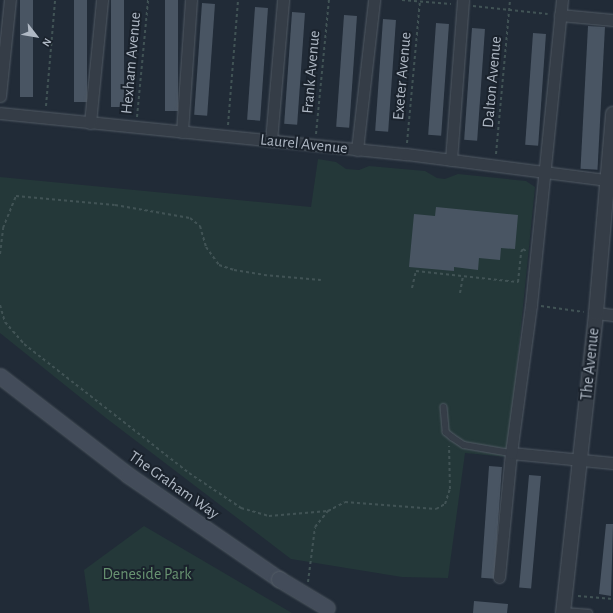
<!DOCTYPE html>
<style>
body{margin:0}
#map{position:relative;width:613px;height:613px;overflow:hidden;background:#212b37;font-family:"Alegreya Sans",sans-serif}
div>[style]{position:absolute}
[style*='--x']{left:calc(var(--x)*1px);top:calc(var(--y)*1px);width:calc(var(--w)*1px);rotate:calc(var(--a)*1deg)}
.green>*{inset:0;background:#243839}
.building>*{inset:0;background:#495563;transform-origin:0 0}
.path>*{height:2px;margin-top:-1px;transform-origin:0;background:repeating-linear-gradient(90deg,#415355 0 3px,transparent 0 6px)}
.roads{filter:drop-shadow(0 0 1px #525b65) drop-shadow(0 0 1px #525b65)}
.service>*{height:5.5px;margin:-2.75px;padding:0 2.75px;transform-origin:2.75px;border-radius:2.75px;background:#353d47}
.minor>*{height:11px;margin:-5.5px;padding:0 5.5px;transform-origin:5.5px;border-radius:5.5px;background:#353d47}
.tertiary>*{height:14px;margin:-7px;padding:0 7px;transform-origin:7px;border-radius:7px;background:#353d47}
.secondary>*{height:15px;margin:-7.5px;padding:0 7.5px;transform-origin:7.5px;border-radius:7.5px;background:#434c5a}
.bridges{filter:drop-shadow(0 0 1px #525b65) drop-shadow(0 0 1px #525b65)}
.secondary-bridge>*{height:15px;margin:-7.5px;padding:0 7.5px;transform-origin:7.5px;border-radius:7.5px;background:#434c5a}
span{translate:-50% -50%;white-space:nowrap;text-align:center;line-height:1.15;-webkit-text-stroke:4px #1a222c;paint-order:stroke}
.street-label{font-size:16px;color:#afb8c4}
.park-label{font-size:16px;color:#689371}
.north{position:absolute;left:16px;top:16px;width:40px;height:40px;-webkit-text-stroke:3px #1a222c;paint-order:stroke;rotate:121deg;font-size:11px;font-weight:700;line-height:16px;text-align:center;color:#afb8c4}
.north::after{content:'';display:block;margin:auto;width:14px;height:18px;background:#afb8c4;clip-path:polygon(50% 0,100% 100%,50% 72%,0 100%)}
</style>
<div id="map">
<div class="green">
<i style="clip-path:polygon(318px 159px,336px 162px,346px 169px,359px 170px,369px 166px,425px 171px,437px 178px,445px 179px,458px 174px,526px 181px,535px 187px,508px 457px,465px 453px,448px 578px,402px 577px,291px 559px,106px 418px,0 333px,0 177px,311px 207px)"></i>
<i style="clip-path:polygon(144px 526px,292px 613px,90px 613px,84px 570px)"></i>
</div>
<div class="building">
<i style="left:20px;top:0;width:13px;height:97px"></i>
<i style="left:74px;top:0;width:13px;height:102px"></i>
<i style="left:111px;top:0;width:13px;height:107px"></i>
<i style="left:165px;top:0;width:13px;height:111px"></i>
<i style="left:202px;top:3px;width:13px;height:112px;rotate:4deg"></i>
<i style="left:255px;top:7px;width:13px;height:113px;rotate:4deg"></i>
<i style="left:292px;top:12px;width:13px;height:112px;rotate:4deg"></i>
<i style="left:344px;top:15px;width:13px;height:112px;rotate:4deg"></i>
<i style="left:383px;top:19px;width:13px;height:112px;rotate:4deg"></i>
<i style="left:436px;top:23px;width:13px;height:112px;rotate:4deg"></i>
<i style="left:588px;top:26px;width:17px;height:143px;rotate:3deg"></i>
<i style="left:472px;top:28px;width:13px;height:112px;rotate:4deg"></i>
<i style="left:533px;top:33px;width:13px;height:112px;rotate:4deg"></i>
<i style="clip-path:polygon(436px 207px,518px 215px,515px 249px,501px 248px,500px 260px,479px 258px,478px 270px,454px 267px,454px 271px,409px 267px,414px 214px,435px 216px)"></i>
<i style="left:489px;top:466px;width:13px;height:112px;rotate:4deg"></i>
<i style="left:529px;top:475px;width:12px;height:113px;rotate:5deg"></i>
<i style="clip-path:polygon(606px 524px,613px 524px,611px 596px,599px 594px)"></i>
<i style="clip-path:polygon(474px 601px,508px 604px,507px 613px,473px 613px)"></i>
</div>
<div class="path">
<i style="--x:402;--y:0;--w:49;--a:4.7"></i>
<i style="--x:473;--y:6;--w:75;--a:6.1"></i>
<i style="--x:46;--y:106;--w:106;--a:-85.1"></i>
<i style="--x:137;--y:117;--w:118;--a:-84.6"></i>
<i style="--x:228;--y:125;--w:125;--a:-85.4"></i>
<i style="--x:316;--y:134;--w:135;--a:-84.5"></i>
<i style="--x:407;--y:143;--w:144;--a:-84.8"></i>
<i style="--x:496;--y:154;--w:155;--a:-84.8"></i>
<i style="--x:0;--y:254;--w:26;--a:-83"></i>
<i style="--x:3;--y:228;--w:35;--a:-68"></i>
<i style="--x:16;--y:196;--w:99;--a:5.2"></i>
<i style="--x:115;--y:205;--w:76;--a:9.8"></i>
<i style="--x:190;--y:218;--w:13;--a:39"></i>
<i style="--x:200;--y:226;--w:22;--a:74"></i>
<i style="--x:206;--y:247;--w:22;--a:54"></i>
<i style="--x:219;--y:265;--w:16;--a:18"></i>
<i style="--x:234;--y:270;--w:30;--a:9"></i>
<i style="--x:264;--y:275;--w:57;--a:5"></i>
<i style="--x:412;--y:288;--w:17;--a:-77"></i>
<i style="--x:416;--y:271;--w:103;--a:6.2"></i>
<i style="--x:518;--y:282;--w:30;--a:-84"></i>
<i style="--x:521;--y:252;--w:4;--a:-56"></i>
<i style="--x:523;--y:249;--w:4;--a:34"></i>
<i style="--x:460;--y:293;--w:17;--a:-80"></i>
<i style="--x:0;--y:305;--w:18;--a:74"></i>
<i style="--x:5;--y:322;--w:29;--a:49"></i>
<i style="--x:24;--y:344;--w:209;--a:38"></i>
<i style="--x:189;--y:473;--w:63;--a:33.9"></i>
<i style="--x:241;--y:508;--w:29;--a:16"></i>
<i style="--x:269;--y:516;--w:59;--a:-4.8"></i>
<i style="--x:541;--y:306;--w:43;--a:7.9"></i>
<i style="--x:308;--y:582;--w:55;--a:-82.7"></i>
<i style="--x:315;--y:527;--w:21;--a:-51"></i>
<i style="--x:328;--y:511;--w:19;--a:-28"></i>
<i style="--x:345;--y:502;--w:91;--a:4.4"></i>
<i style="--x:436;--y:509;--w:10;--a:-29"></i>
<i style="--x:445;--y:504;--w:16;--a:-72"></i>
<i style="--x:450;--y:489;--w:43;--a:-91.3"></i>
<i style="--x:578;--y:596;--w:35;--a:5"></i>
</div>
<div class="roads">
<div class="service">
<i style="--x:444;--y:407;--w:25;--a:85"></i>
<i style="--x:446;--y:432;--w:8;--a:40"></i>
<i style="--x:452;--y:437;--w:14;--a:34"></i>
<i style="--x:464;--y:445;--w:48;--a:9.7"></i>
<i style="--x:563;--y:611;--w:26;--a:4"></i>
</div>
<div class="minor">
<i style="--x:560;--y:15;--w:53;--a:5.4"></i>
<i style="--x:0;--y:96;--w:97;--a:-84.1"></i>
<i style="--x:0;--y:113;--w:408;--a:5.8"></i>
<i style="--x:406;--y:154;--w:203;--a:7.4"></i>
<i style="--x:90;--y:123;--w:124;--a:-84.4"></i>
<i style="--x:182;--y:132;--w:132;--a:-86.1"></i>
<i style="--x:271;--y:141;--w:142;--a:-85.1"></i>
<i style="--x:357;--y:150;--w:151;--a:-83.5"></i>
<i style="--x:451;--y:160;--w:160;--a:-85.7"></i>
<i style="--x:596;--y:313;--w:17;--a:7"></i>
<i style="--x:511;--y:453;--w:102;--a:5.6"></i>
<i style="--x:499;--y:577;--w:125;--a:-84.5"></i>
<i style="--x:511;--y:453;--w:149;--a:-82.3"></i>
<i style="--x:531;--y:305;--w:307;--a:-84.2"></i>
</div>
<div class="tertiary">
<i style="--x:563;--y:613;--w:302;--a:-83.7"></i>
<i style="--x:596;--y:313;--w:200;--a:-85.1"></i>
</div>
<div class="secondary">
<i style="--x:0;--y:376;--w:162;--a:37.7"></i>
<i style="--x:128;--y:475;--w:183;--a:34.6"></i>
</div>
</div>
<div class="bridges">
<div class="secondary-bridge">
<i style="--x:279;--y:579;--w:56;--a:31.1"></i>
</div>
</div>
<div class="street-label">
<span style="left:131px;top:63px;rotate:-85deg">Hexham Avenue</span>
<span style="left:311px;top:72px;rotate:-85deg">Frank Avenue</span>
<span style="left:402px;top:76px;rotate:-85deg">Exeter Avenue</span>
<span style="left:492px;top:82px;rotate:-85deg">Dalton Avenue</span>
<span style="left:304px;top:144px;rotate:6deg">Laurel Avenue</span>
<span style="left:590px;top:364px;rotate:-84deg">The Avenue</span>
<span style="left:174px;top:485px;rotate:35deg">The Graham Way</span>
</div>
<div class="park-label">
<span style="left:147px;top:574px">Deneside Park</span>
</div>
<div class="north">N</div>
</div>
